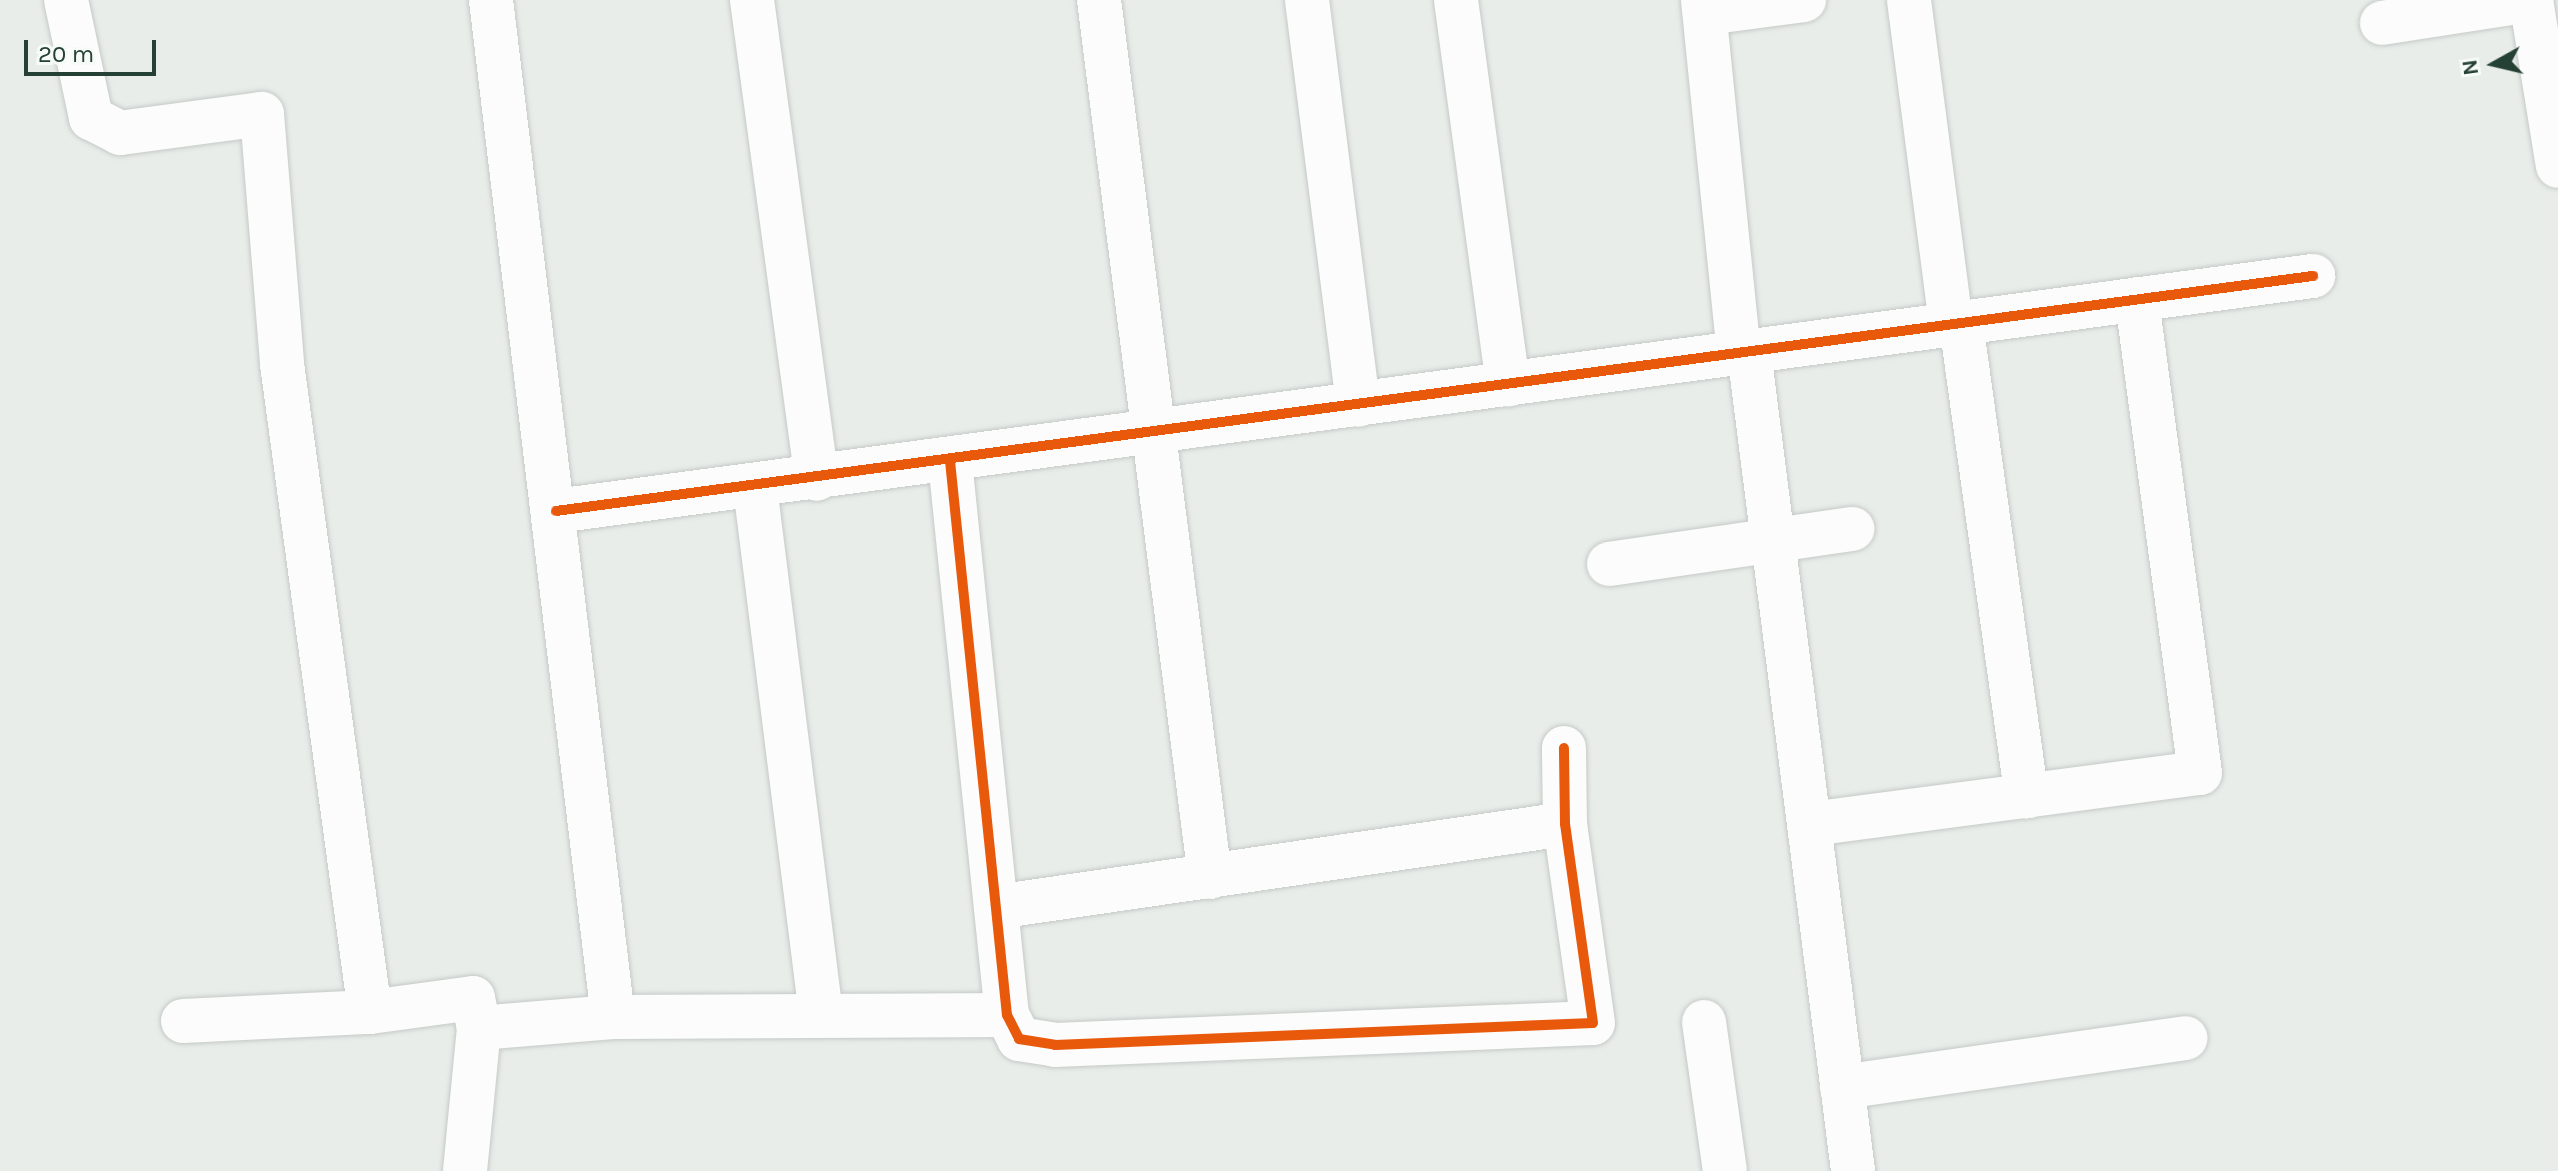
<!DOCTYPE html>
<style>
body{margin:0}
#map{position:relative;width:2558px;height:1171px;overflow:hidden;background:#e8edea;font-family:Karla,sans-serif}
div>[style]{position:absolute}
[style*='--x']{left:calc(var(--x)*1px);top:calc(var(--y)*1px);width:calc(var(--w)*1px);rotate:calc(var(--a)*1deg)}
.roads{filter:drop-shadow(0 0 2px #c5cac7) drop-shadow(0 0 2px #c5cac7)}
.minor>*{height:44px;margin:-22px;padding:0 22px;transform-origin:22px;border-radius:22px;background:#fcfcfc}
.tertiary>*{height:44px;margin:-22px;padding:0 22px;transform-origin:22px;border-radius:22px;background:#fcfcfc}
.cycleway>*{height:10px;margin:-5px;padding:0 5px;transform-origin:5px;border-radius:5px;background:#e8590c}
span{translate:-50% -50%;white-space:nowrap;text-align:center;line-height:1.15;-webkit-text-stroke:6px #f7fbf8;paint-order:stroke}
.north{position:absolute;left:2454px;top:24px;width:80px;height:80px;-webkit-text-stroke:6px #f7fbf8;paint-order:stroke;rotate:262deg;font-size:22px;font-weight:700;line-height:32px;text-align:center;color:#254136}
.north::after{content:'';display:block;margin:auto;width:28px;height:36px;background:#254136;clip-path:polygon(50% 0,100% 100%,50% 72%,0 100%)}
.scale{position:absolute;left:24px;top:40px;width:132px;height:36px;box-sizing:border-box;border:4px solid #254136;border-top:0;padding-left:10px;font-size:24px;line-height:28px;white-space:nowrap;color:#254136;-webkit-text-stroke:6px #f7fbf8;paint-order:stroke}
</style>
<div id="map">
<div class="roads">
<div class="minor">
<i style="--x:66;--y:0;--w:121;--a:78"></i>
<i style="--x:91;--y:118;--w:33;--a:27"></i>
<i style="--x:120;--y:133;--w:143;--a:-7.6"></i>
<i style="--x:262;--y:114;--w:251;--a:85.4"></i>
<i style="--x:282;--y:364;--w:654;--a:82.27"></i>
<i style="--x:491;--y:0;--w:1024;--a:83.16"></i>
<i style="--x:752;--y:0;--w:483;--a:82.3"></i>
<i style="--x:1099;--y:0;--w:884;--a:82.79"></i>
<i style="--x:1307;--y:0;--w:408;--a:82.8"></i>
<i style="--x:1456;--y:0;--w:388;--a:82.3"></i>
<i style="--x:1703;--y:0;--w:355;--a:84.2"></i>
<i style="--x:1909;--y:0;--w:327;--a:82.6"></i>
<i style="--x:1705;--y:13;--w:100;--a:-7.5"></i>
<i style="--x:2382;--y:23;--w:151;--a:-8.8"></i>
<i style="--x:1961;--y:323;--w:478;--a:82.1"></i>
<i style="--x:1749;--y:352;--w:826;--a:82.76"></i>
<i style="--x:950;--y:461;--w:557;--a:84.13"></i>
<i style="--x:1007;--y:1015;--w:27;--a:63"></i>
<i style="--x:1019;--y:1039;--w:36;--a:9"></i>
<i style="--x:1055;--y:1045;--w:538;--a:-2.34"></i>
<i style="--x:1593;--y:1023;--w:201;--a:-98"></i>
<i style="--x:1565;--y:824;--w:76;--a:-90.8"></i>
<i style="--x:755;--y:487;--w:532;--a:82.87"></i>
<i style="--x:556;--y:511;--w:1773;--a:-7.62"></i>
<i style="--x:1609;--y:564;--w:246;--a:-8.2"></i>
<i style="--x:1811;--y:824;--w:392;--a:-7.5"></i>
<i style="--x:2200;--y:773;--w:478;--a:-97.6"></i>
<i style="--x:996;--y:907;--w:575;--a:-8.3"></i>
<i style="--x:183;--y:1021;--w:187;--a:-2.8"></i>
<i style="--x:370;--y:1012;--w:104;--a:-7.7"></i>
<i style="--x:473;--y:998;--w:31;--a:79"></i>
<i style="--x:479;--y:1028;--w:144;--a:95.6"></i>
<i style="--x:1704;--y:1022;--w:150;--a:82"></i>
<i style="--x:479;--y:1028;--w:134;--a:-4.7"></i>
<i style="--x:613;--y:1017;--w:394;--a:-0.3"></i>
<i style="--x:1842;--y:1087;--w:347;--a:-8.1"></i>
</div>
<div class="tertiary">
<i style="--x:2531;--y:0;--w:168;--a:80.8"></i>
</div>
</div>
<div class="cycleway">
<i style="--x:950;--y:461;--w:557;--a:84.13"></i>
<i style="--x:1007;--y:1015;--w:27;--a:63"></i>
<i style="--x:1019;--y:1039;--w:36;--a:9"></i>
<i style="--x:1055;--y:1045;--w:538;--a:-2.34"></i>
<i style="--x:1593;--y:1023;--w:201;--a:-98"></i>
<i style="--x:1565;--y:824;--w:76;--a:-90.8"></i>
<i style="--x:556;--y:511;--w:1773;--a:-7.62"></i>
</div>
<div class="north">N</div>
<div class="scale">20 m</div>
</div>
